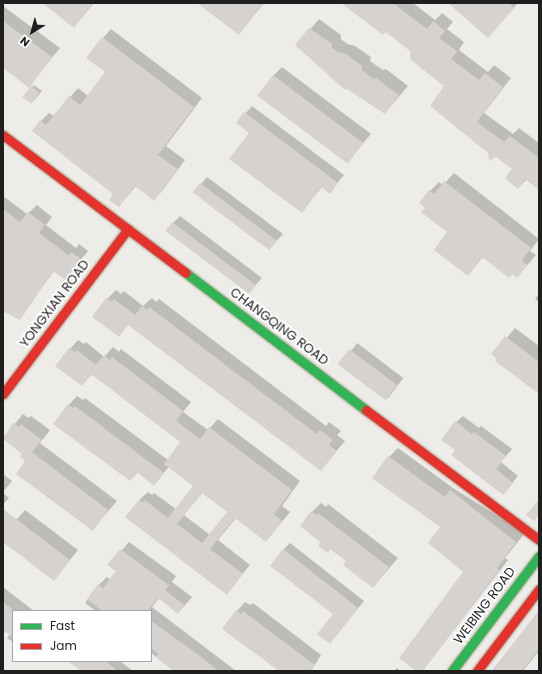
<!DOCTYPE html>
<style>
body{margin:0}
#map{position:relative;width:542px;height:674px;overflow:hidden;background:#eeece8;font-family:Poppins,sans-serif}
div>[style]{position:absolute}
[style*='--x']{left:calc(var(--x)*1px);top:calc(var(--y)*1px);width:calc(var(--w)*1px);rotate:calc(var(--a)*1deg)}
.shadow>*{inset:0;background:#0003;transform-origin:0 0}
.building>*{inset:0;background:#d5d2cf;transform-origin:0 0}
.roads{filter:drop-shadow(0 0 1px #97987e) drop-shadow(0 0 1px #97987e)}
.fast>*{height:9px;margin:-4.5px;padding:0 4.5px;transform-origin:4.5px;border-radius:4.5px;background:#30b455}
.jam>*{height:9px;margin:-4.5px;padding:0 4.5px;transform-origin:4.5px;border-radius:4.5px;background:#e5322d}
span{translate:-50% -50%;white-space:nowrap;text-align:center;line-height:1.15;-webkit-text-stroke:3.5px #fff;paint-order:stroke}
.street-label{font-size:13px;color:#1f1f1f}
.frame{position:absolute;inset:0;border:4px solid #1f1f1f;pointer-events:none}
.legend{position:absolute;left:12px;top:610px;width:140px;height:52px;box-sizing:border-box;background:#fff;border:1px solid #a5a5a5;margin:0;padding:5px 7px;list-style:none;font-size:12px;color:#1f1f1f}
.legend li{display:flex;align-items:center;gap:8px;height:20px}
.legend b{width:20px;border:1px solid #a5a5a5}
.north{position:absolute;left:12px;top:12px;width:40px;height:40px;-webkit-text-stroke:3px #fff;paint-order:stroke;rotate:217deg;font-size:11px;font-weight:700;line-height:16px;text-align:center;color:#1f1f1f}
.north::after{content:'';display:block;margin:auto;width:14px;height:18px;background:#1f1f1f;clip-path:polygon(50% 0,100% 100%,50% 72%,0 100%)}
</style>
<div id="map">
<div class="shadow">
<i style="clip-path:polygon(44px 3px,94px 3px,74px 27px)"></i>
<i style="clip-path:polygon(199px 3px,264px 3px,239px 34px)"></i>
<i style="clip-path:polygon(347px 3px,413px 3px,435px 20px,442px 13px,453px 22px,447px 29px,464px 42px,459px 50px,488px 72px,494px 65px,511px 78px,484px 113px,513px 134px,519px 128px,539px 143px,539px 188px,527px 179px,518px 188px,514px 169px,489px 152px,446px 86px,411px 50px)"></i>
<i style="clip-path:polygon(494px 3px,518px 3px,507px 15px)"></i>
<i style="clip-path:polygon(3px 6px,60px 48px,29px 86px,3px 67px)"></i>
<i style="clip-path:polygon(319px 19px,341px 35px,341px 39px,347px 44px,355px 46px,371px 57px,370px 61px,383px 70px,386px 69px,408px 86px,385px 113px,347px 88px,345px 89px,297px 45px)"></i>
<i style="clip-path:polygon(111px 29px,202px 98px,166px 146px,185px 160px,162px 191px,154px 200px,136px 186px,119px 206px,115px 194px,41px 121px,49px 113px,54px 116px,78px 88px,88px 96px,107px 72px,103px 38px)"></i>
<i style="clip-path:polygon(282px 67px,371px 134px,347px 162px,273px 76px)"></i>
<i style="clip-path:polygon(34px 85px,42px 91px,33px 102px,32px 87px)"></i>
<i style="clip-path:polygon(252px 106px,344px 175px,329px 193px,322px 187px,302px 211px,250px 133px,237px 123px)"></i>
<i style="clip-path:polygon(454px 173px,539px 239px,530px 251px,536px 255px,517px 277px,483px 257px,468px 275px,448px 232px,426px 207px,430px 191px,439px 182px,443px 185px)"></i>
<i style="clip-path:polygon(207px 177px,283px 234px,270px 248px,201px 184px)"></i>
<i style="clip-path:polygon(3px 196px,27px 214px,37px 205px,52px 217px,46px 225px,76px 248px,79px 244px,88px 251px,65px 279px,54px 271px,19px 318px,3px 310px)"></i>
<i style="clip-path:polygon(180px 216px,262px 278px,248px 293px,173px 223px)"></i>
<i style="clip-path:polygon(116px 290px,121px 294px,124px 291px,143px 306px,152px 298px,156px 302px,159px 299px,326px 426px,329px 422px,341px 431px,337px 435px,345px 441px,321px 469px,129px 324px,119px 335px,107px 299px)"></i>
<i style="clip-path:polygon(539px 294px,539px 302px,535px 299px)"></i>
<i style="clip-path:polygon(515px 328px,539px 346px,539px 393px,493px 354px)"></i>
<i style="clip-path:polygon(evenodd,78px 340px,84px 344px,86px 342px,104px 357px,113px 347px,119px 352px,121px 349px,191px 402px,183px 412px,208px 430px,218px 419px,300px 481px,282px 506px,290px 512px,266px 541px,236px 518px,218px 540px,250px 565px,227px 593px,139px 500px,148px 492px,152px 495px,154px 493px,176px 509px,194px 486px,169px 467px,154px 484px,138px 472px,130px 480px,69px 405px,77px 396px,83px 400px,85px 398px,168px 460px,182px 442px,92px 374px,82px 385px,70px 349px,78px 340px,203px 492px,228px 512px,210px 535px,184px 515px,203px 492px)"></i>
<i style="left:357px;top:343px;width:58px;height:26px;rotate:37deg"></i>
<i style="clip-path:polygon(23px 414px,28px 418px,31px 416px,50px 430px,40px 443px,117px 501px,92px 530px,27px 461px,24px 454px,3px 438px)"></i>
<i style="clip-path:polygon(463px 416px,479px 428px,481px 426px,512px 449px,501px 462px,518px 476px,509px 487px,456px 450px,456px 422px)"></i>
<i style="clip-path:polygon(398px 448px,453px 488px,525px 533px,505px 558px,508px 560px,422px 671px,418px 671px,465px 572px,442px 527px,389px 457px)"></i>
<i style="clip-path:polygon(3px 474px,12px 481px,3px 492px)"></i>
<i style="clip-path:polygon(3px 493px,9px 498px,3px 505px)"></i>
<i style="clip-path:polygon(321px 503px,326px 507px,328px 504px,398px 558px,373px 587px,347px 561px,331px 548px,327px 552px,312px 512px)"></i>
<i style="clip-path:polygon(25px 510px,78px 550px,54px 580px,3px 541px,3px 535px)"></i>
<i style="clip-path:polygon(129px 542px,176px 576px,172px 582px,192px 597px,178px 613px,159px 598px,152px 607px,236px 671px,174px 671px,151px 653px,151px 611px,96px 611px,85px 603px,99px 585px,107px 577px,111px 580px,117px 571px,109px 565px)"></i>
<i style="clip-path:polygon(290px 543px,364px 601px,330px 643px,334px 613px,283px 550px)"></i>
<i style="clip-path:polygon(3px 587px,34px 611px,13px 611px,13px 642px,7px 638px,10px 634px,3px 629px)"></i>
<i style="clip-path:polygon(245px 602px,250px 605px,253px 603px,321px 655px,311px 671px,280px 671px,237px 611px)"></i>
<i style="clip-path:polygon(539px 611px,539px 651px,523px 671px,492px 671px)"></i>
<i style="clip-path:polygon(70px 661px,120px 661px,133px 671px,83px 671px)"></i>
<i style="clip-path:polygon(397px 668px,400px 671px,394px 671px)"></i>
</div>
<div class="building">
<i style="clip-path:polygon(42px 3px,93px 3px,74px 28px)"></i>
<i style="clip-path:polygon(197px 3px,263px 3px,239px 35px)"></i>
<i style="clip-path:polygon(341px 3px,393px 3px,427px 29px,433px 21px,445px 31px,439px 38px,457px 51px,451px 59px,479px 80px,485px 73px,503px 87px,477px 122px,504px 142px,510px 136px,539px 158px,539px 190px,525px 179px,518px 189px,505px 178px,512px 169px,496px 157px,489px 161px,488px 153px,430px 106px,444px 86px,411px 60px,410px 51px,386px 32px,383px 35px)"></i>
<i style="clip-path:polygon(448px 3px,509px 3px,514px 8px,488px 38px)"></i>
<i style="clip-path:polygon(3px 21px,52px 57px,29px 88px,3px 68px)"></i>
<i style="clip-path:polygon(309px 28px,332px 44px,332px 48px,338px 52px,346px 54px,362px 66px,362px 70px,373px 79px,376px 78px,399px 95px,385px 114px,347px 89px,345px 90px,295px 45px)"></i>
<i style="clip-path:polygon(102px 37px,194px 107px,158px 155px,178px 169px,154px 201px,135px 186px,119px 207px,109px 200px,113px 194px,32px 131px,40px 120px,46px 125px,69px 96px,80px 105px,105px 72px,86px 58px)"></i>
<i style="left:273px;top:75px;width:113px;height:26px;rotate:37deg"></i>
<i style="left:31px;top:86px;width:11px;height:14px;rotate:38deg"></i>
<i style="clip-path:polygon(244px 112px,338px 183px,330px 194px,321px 187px,302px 213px,229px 159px,249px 133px,236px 123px)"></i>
<i style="clip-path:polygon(444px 181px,531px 248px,522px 260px,527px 265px,517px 278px,512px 274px,509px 278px,482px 257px,468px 276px,434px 250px,447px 232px,421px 212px,425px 208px,419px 203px,429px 190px,434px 194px)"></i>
<i style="left:200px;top:183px;width:96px;height:12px;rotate:37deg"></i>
<i style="clip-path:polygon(3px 209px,20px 222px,28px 212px,45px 225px,39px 233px,68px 255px,71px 252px,81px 259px,65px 280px,53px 271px,20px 320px,3px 311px)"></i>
<i style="left:172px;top:222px;width:105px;height:11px;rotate:37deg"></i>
<i style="clip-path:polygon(106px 298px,112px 302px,114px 299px,135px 315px,142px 306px,147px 310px,149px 307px,317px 434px,320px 430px,333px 440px,329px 445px,337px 451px,321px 471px,128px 325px,119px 337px,92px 317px)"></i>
<i style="clip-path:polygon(505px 336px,539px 362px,539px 394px,495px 361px,497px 359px,491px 354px)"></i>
<i style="clip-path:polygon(evenodd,69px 348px,75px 352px,77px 350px,96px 365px,104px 355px,110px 360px,112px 357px,183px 411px,176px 421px,200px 439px,209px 427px,292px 490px,274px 514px,282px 521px,266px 542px,235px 518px,210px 549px,243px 574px,227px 595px,125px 517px,139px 500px,143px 503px,145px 500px,168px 518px,193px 486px,164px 464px,180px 442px,91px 374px,82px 386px,55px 366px,69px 348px,202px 493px,227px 512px,202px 543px,177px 524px,202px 493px)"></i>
<i style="left:349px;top:349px;width:60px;height:19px;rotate:37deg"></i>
<i style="clip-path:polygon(68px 404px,73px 408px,75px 406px,164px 473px,154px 486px,137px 472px,130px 481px,53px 424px)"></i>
<i style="clip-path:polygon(455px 421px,472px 434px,474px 432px,506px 456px,496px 469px,513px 483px,503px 495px,451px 455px,455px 450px,441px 440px)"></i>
<i style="clip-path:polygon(13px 423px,19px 427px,21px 424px,42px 440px,32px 452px,108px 510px,93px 531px,16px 474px,25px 461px,20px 457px,22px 454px,3px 439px)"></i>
<i style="clip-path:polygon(388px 456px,445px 497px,450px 490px,516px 542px,497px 568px,499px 570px,423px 671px,416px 671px,399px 658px,463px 572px,428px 543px,440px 527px,372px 478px)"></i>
<i style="clip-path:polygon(539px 499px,539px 514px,534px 521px,526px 515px)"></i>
<i style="clip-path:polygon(3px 509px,70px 560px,54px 581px,3px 542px)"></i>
<i style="clip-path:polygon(311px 511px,317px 515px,318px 513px,389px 567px,373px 588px,343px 565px,346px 561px,330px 549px,328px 553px,318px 546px,320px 542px,300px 526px)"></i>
<i style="clip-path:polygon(120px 549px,169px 585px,165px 590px,184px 605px,178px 614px,158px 598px,148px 611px,102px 611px,87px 599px,98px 584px,103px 588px,116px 571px,107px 565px)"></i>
<i style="clip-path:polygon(283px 549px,358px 608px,330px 644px,317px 634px,333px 614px,270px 566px)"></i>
<i style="clip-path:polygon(3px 602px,13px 610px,13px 638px,3px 630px)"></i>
<i style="clip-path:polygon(236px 610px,241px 614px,243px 611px,315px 665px,310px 671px,279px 671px,222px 629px)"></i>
<i style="clip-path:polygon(539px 610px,539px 649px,522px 671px,493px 671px)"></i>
<i style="clip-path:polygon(151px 621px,192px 650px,219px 671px,174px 671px,156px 657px,158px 654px,151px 648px)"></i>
<i style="clip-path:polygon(68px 661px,105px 661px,118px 671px,81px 671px)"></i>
</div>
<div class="roads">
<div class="fast">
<i style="--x:186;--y:273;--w:226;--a:37.3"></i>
<i style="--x:452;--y:671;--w:144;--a:-52.9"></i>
</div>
<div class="jam">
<i style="--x:3;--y:135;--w:229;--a:37"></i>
<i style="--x:3;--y:394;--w:207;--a:-52.9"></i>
<i style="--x:366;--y:410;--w:216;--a:36.9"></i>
<i style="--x:477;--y:671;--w:103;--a:-52.9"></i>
</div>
</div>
<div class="street-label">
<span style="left:55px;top:304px;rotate:-53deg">YONGXIAN ROAD</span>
<span style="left:279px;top:327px;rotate:37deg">CHANGQING ROAD</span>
<span style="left:485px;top:606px;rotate:-53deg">WEIBING ROAD</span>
</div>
<div class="frame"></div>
<ul class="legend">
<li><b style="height:5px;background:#30b455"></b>Fast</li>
<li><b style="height:5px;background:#e5322d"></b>Jam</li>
</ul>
<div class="north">N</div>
</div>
